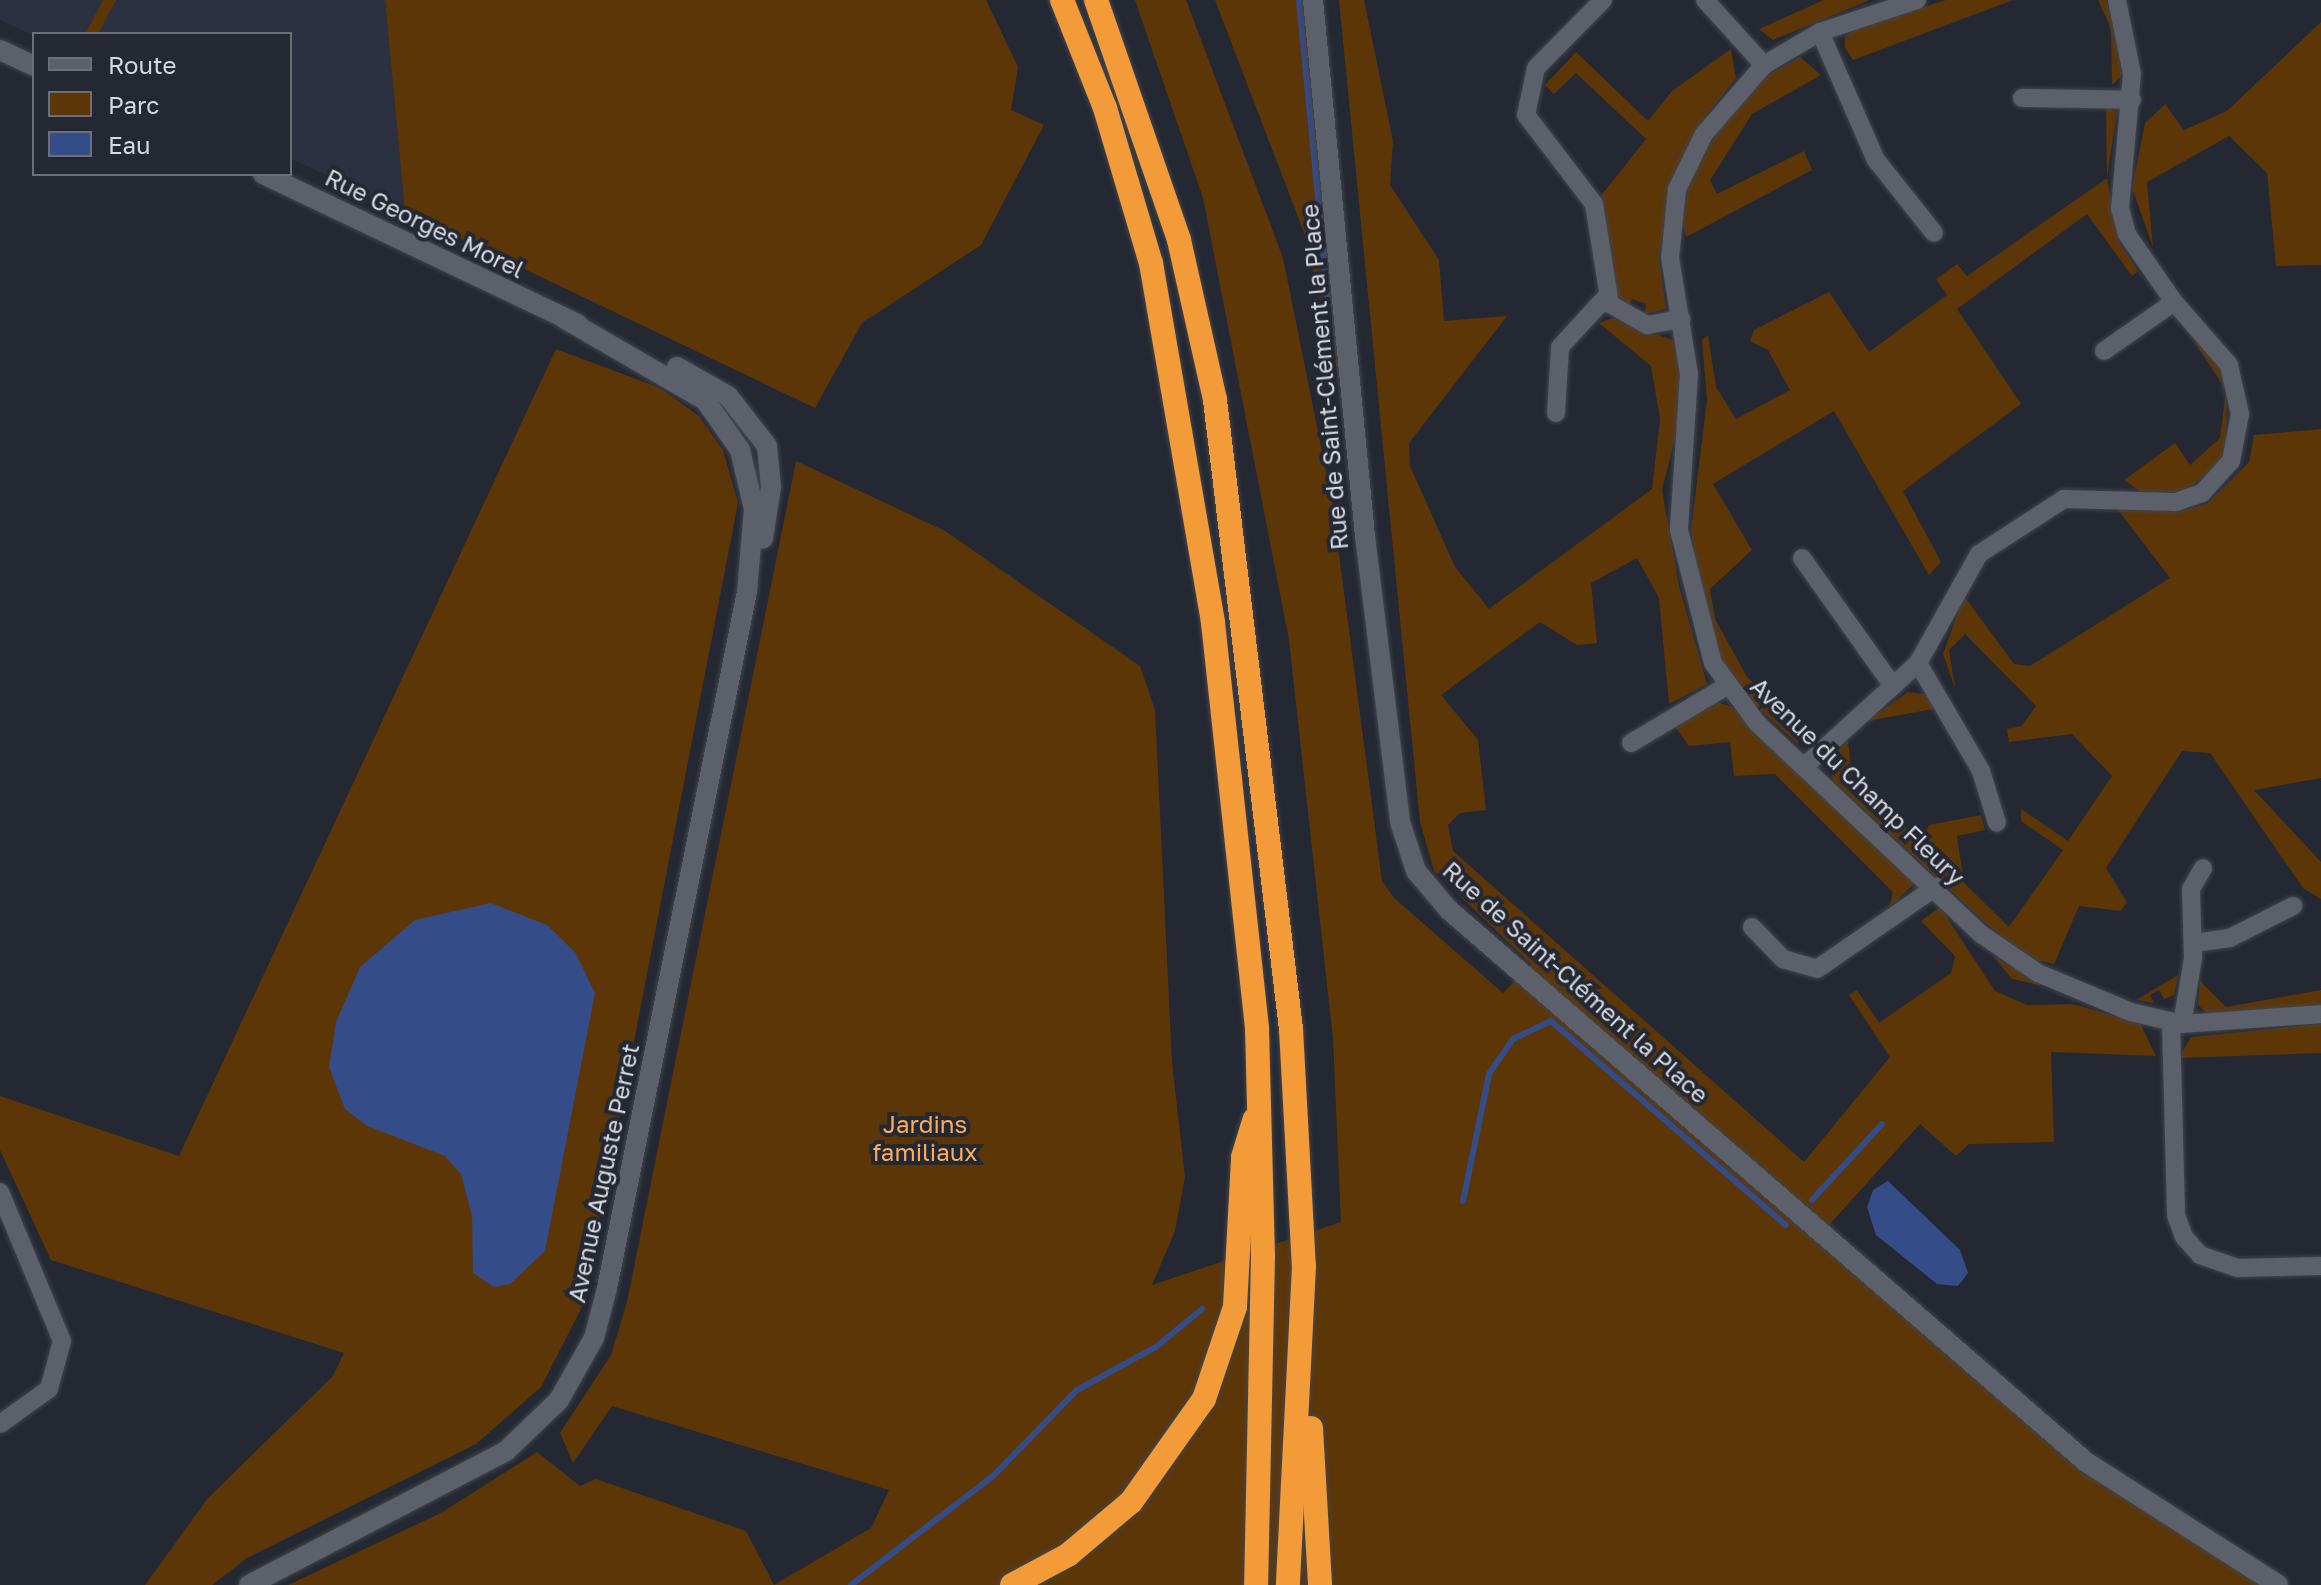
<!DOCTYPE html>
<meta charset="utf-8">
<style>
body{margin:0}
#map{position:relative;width:2321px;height:1585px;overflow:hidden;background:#242832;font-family:"Golos Text",sans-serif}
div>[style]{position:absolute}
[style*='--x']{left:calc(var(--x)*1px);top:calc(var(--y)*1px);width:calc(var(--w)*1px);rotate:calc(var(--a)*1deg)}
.built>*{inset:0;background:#2b3140}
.green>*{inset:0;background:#5d3607}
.water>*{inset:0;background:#344c88}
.stream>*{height:6px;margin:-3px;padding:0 3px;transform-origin:3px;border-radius:3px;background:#344c88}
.roads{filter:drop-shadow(0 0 2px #41454d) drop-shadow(0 0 2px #41454d)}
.street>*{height:18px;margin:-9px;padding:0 9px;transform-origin:9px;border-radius:9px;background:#5b606b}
.secondary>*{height:20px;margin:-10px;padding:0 10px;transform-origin:10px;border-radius:10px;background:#5b606b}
.highway>*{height:24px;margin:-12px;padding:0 12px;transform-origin:12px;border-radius:12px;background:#f39b38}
span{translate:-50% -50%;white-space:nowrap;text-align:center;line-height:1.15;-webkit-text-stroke:8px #242832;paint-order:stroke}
.street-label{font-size:24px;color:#d6d9e0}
.park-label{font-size:24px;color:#fcad5b}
.legend{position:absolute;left:32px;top:32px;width:260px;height:144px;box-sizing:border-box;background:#242832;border:2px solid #6b6f78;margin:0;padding:10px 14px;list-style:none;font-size:24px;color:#d6d9e0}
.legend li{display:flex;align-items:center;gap:16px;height:40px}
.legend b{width:40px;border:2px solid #6b6f78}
</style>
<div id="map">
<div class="built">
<i style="clip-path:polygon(0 0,385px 0,405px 212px,290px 158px,290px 34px,34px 36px,0 20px)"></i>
</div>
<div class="green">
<i style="clip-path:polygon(103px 0,116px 0,98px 34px,85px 34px)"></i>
<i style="clip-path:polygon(385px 0,986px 0,1018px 67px,1011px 110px,1044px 125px,981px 245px,862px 323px,815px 408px,405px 212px)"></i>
<i style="clip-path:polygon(1135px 0,1186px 0,1283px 258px,1332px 501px,1382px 881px,1394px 898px,1503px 993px,1531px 964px,1434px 871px,1420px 822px,1339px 0,1364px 0,1393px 141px,1390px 185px,1439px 260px,1444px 321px,1507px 316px,1409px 443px,1410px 466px,1455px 567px,1489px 609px,1652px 489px,1660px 419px,1651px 366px,1599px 323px,1613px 318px,1680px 343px,1682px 410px,1662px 490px,1679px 586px,1707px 684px,1669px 704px,1659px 598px,1637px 558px,1591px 583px,1597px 643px,1577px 645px,1540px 622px,1441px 695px,1478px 740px,1486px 810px,1460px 813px,1448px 825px,1453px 851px,1804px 1162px,1890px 1057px,1849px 995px,1857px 990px,1879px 1023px,1951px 973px,1955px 956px,1921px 921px,1940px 907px,1995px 991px,2027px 1005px,2072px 1004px,2140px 1023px,2156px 1056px,2051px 1052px,2054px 1142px,1969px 1144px,1956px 1156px,1920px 1124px,1821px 1234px,1961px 1356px,2260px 1585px,288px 1585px,441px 1513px,537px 1452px,580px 1486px,596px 1479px,746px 1531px,774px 1585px,871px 1528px,889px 1490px,612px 1406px,573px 1463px,560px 1433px,611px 1355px,627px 1302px,796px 461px,945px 531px,1140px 666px,1155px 710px,1172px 1063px,1185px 1177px,1175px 1231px,1152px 1285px,1341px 1222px,1333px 1039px,1289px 640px,1203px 198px)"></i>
<i style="clip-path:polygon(1215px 0,1305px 0,1341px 386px,1303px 230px)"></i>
<i style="clip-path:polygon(1824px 0,1870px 0,1773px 40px,1759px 29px)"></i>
<i style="clip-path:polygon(1946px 0,2013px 0,1853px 60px,1845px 48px,1845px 37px,1858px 27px)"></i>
<i style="clip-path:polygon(2098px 0,2106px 0,2116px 26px,2122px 75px,2112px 85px,2111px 29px)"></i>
<i style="clip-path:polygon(2321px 22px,2321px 265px,2276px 266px,2267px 173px,2229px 136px,2147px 182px,2153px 247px,2132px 188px,2145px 123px,2165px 104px,2184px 130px,2227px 111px)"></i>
<i style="clip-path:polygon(1731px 49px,1736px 78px,1705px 117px,1670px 187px,1659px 258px,1666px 309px,1645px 314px,1646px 304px,1632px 299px,1629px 306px,1616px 295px,1600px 197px,1646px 139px,1576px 73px,1554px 94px,1545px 85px,1576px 52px,1648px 121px,1672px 91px)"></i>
<i style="clip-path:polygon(1800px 57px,1821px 75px,1752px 114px,1710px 180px,1717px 194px,1804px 151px,1812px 170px,1686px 237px,1680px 209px,1698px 159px,1756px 82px)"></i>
<i style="clip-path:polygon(2106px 106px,2117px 112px,2107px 178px,2112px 206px,2120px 244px,2138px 271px,2132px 276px,2087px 214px,1957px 309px,2021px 404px,1903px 491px,1941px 562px,1929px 575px,1834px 411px,1713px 484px,1752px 550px,1710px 589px,1715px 619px,1747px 677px,1808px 733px,1797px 743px,1743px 694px,1721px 660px,1696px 569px,1691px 530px,1707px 400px,1702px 340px,1708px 335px,1716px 387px,1736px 419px,1790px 390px,1768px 350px,1750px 341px,1754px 330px,1829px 292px,1869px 352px,1947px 295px,1936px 279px,1957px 264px,1967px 276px,2107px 178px)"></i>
<i style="clip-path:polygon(2183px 325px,2202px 337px,2227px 379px,2226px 458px,2184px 492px,2141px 492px,2124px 480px,2175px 443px,2190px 465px,2220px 438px,2226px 390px)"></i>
<i style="clip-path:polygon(556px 349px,660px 388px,699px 416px,723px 450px,738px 503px,583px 1305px,541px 1387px,476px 1444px,247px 1558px,212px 1585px,145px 1585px,208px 1498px,333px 1376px,344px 1353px,51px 1260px,0 1150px,0 1096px,179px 1156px)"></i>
<i style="clip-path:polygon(2321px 429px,2321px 778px,2254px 790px,2321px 862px,2321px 899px,2303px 888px,2210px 753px,2182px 751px,2106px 868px,2127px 902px,2121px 911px,2079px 906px,2054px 964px,2036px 960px,1992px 929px,1833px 781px,1828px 760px,1848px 740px,1852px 777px,1920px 842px,1929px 825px,1981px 815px,1985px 830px,1957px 836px,1964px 883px,2009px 927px,2063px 850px,2021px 821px,2021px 809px,2068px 841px,2112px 776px,2072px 734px,2009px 742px,2007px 729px,2022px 726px,2036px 706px,1965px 634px,1949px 650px,1955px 688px,1943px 654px,1964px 596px,2014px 664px,2030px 666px,2170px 578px,2115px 506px,2183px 510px,2207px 504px,2249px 462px,2254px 435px)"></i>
<i style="clip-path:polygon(1908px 692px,1925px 694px,1939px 708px,1867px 721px)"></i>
<i style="clip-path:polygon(1717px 702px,1732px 707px,1916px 882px,1889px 908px,1893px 892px,1775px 774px,1734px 776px,1730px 742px,1689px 746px,1674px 725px)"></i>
<i style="clip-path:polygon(1993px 956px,2041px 983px,2040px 985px,2012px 979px)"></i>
<i style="clip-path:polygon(2178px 975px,2174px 995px,2164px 999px,2159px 990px,2150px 995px,2154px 1003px,2136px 1000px)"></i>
<i style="clip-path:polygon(2200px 981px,2226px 1007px,2321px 990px,2321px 1005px,2208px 1014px,2198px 1005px)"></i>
<i style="clip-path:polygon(2321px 1024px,2321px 1053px,2179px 1058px,2191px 1037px)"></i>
</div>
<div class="water">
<i style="clip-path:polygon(491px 903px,547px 925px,575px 952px,595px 993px,545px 1251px,510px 1284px,494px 1287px,473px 1273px,472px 1216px,461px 1174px,445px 1156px,367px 1126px,345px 1109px,329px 1067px,336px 1022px,360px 967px,415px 920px)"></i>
<i style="clip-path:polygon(1888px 1181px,1960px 1250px,1968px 1273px,1958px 1286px,1937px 1284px,1876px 1235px,1867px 1207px,1873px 1190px)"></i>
</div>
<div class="stream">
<i style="--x:1299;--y:0;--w:356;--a:84.5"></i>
<i style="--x:1812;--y:1200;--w:103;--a:-47.4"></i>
<i style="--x:1463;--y:1201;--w:130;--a:-78.4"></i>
<i style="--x:1489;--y:1074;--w:42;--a:-55.6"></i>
<i style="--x:1513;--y:1039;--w:42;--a:-25.3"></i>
<i style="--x:1551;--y:1021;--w:311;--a:41"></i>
<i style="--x:851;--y:1585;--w:179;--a:-37.5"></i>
<i style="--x:993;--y:1476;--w:120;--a:-45.7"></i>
<i style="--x:1077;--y:1390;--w:90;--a:-28.6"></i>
<i style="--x:1156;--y:1347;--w:60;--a:-39.6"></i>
</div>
<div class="roads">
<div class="street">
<i style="--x:1603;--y:0;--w:95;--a:134.6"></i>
<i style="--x:1536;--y:68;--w:48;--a:102"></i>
<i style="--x:1526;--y:115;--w:112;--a:52.6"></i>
<i style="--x:1594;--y:204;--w:101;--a:80.9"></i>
<i style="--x:1610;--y:304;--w:43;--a:29.6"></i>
<i style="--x:1647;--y:325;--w:35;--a:-10"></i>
<i style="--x:1705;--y:0;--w:88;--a:47.8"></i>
<i style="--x:1917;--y:0;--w:102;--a:161.7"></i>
<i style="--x:1820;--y:32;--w:65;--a:149.5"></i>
<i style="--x:1764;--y:65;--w:91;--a:131"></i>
<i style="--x:1704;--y:134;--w:61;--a:116.1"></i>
<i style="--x:1677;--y:189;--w:69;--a:95.8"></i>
<i style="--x:1670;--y:258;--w:118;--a:80.7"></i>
<i style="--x:1689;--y:374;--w:156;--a:93.7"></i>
<i style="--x:1679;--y:530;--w:137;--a:75.7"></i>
<i style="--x:1713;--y:663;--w:74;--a:53.7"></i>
<i style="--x:1757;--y:723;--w:308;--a:43.3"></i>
<i style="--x:1981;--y:934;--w:69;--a:34.4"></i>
<i style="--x:2038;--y:973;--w:101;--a:22.8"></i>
<i style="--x:2131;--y:1012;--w:52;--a:13.2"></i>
<i style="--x:2182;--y:1024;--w:139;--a:-4.1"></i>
<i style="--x:1820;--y:32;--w:140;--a:66.4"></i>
<i style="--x:1876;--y:160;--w:93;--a:51.5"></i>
<i style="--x:2022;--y:98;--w:110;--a:1"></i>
<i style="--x:2104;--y:351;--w:85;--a:-35"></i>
<i style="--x:1556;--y:413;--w:66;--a:-86.5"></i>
<i style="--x:1560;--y:347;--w:67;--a:-47.4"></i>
<i style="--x:1802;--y:558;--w:157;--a:54.6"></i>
<i style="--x:1918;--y:663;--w:125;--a:59.7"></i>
<i style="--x:1981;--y:771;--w:54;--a:72.9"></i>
<i style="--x:1631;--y:743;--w:109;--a:-30.8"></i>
<i style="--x:1806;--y:765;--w:151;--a:-42.3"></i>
<i style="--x:1918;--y:663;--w:125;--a:-60.8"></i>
<i style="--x:1979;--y:554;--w:101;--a:-32.9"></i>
<i style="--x:2064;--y:499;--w:112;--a:1.5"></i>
<i style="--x:2176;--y:502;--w:28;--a:-19"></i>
<i style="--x:2202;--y:493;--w:43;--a:-47.8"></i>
<i style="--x:2231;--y:461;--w:48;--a:-79.2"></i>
<i style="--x:2240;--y:414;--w:50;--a:-102.7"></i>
<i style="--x:2229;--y:365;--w:84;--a:-131.1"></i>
<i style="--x:2174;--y:302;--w:83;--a:-124.7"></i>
<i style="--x:2127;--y:234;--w:27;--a:-105"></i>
<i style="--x:2120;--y:208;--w:135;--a:-84.9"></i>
<i style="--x:2132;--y:74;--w:76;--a:-101.5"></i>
<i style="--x:1752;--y:927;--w:45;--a:45.9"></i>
<i style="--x:1783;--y:959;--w:35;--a:16"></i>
<i style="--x:1817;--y:969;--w:145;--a:-34.6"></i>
<i style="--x:2194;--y:943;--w:36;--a:-8"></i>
<i style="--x:2230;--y:938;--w:71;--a:-26.9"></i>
<i style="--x:2171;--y:1022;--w:193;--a:88.5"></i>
<i style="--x:2176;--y:1215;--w:23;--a:70"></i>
<i style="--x:2184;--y:1237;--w:24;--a:48"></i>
<i style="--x:2200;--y:1255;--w:39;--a:19"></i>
<i style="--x:2237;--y:1268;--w:84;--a:-1.4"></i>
<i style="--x:2182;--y:1024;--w:67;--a:-80.5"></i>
<i style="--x:2193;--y:958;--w:69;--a:-91.7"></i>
<i style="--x:2191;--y:889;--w:24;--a:-60"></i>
<i style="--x:0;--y:1192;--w:161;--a:67.4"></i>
<i style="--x:62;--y:1341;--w:50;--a:105.2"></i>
<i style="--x:49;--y:1389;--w:60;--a:144.5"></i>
</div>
<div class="secondary">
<i style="--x:1313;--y:0;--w:539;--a:84.46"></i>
<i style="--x:1365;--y:536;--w:288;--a:83"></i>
<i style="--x:1400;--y:822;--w:52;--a:71.9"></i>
<i style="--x:1416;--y:871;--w:51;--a:49.8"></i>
<i style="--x:1449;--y:910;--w:843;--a:40.91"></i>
<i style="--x:2086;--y:1462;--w:228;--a:32.6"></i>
<i style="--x:0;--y:50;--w:38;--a:25"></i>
<i style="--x:263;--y:174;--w:349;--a:25.5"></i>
<i style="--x:677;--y:367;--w:59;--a:29.6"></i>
<i style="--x:728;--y:396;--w:63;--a:52"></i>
<i style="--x:767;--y:446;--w:41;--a:84.4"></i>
<i style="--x:771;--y:487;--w:52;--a:98.9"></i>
<i style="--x:249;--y:1585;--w:290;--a:-27.5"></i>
<i style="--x:506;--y:1451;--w:74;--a:-43.9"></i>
<i style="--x:559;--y:1400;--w:71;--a:-60.6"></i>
<i style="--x:594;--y:1338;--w:52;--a:-75.4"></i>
<i style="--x:607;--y:1288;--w:710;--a:-78.63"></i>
<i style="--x:747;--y:592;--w:83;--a:-85.2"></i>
<i style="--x:754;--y:509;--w:61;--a:-103.3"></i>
<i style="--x:740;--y:450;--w:61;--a:-125"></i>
<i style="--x:705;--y:400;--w:162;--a:-149.9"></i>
</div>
<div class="highway">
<i style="--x:1062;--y:0;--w:116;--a:68.3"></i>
<i style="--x:1105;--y:108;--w:162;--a:73.5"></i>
<i style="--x:1151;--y:263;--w:365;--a:80.2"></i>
<i style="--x:1213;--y:623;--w:407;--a:83.8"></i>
<i style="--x:1257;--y:1028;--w:228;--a:88.5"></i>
<i style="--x:1263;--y:1256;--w:329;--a:91.2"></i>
<i style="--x:1096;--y:0;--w:254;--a:70.9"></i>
<i style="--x:1179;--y:240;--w:164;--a:77.3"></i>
<i style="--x:1215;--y:400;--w:634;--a:83.11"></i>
<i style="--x:1291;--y:1029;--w:237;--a:86.9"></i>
<i style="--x:1304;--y:1266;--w:319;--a:92.9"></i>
<i style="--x:1311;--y:1428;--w:157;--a:86.7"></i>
<i style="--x:1012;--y:1585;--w:64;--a:-28.2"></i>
<i style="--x:1068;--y:1555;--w:82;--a:-40.1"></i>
<i style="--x:1131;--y:1502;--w:126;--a:-54.7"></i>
<i style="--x:1204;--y:1399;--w:97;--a:-71.4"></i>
<i style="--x:1235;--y:1307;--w:150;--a:-86.9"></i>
<i style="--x:1243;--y:1157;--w:39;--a:-73"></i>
</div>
</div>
<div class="street-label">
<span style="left:425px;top:223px;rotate:26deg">Rue Georges Morel</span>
<span style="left:1324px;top:377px;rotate:-95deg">Rue de Saint-Clément la Place</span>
<span style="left:1858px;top:781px;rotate:44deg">Avenue du Champ Fleury</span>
<span style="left:1576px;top:982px;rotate:42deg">Rue de Saint-Clément la Place</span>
<span style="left:603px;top:1173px;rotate:-78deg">Avenue Auguste Perret</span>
</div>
<div class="park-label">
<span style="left:925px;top:1138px">Jardins<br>familiaux</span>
</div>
<ul class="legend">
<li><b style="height:10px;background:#5b606b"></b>Route</li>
<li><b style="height:22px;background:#5d3607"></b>Parc</li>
<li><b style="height:22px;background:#344c88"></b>Eau</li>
</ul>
</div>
